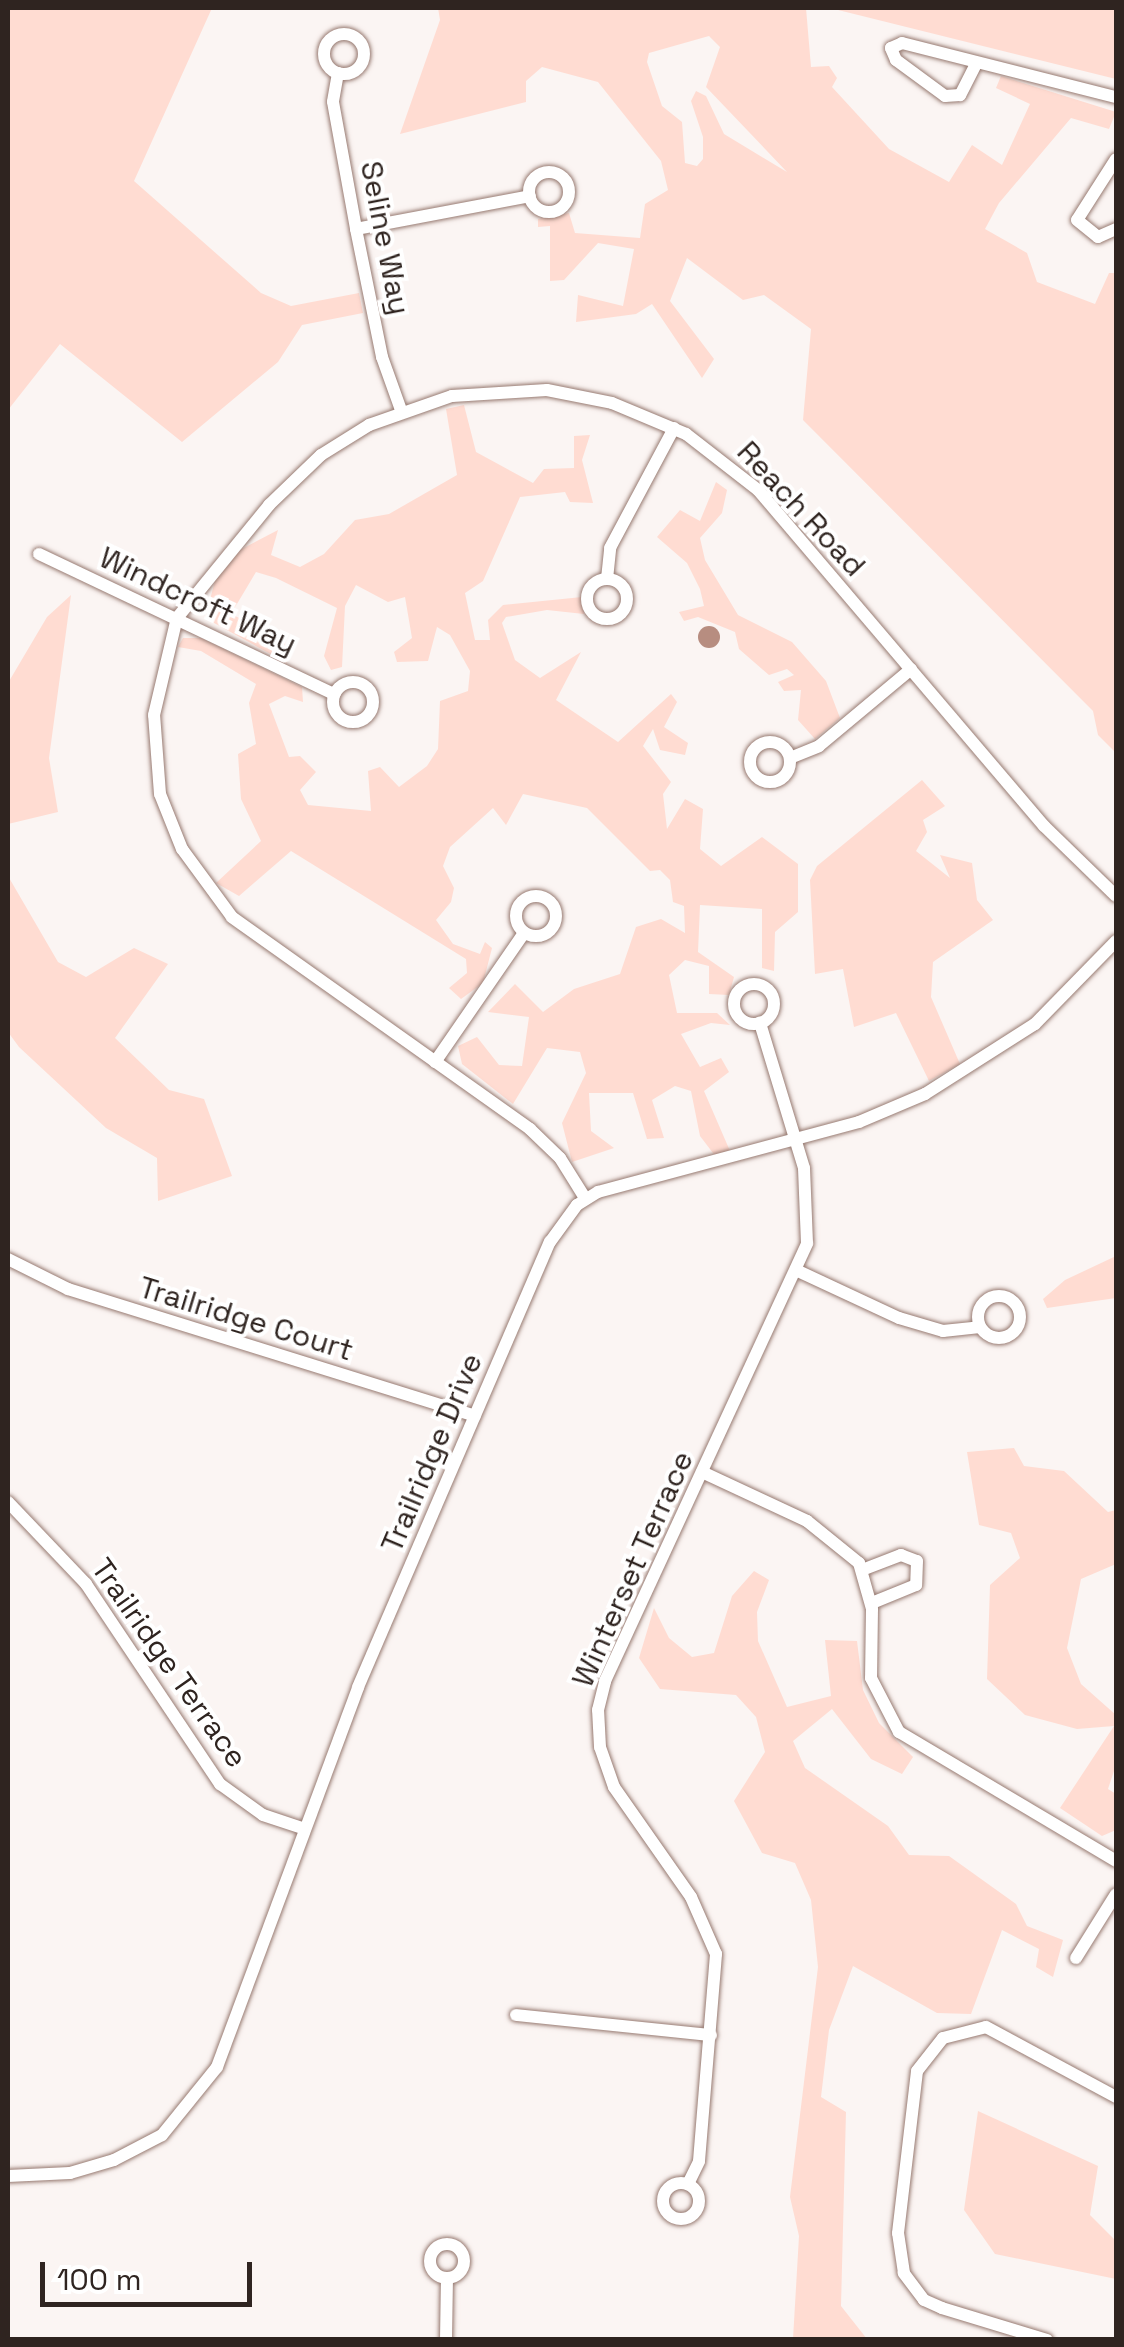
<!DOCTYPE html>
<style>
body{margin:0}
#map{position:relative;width:1124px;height:2347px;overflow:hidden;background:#fbf5f3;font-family:"Space Grotesk",sans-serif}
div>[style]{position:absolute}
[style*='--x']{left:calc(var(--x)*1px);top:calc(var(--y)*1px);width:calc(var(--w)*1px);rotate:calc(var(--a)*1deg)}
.green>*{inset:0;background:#ffdcd2}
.water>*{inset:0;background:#b78d80}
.round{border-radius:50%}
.roads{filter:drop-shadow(0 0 2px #977a71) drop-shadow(0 0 2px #977a71)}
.minor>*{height:12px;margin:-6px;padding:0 6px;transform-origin:6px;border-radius:6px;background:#fff}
.minor>.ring{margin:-6px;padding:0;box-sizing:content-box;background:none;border:12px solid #fff;border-radius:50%}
span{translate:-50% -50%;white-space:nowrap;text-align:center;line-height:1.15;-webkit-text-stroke:8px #fff;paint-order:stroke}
.street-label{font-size:30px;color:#2f2420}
.frame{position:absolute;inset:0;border:10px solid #2f2420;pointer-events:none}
.scale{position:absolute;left:40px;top:2262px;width:212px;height:45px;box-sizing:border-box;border:5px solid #2f2420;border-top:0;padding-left:12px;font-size:30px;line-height:35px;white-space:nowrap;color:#2f2420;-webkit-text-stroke:8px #fff;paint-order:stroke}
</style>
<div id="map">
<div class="green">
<i style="clip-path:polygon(8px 8px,212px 8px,134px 181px,261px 293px,291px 306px,359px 293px,363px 313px,302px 325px,278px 362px,182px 442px,60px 344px,8px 410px)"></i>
<i style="clip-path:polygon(evenodd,438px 8px,806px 8px,811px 67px,829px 66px,837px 78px,832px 87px,889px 149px,949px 182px,972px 145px,1002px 165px,1030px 104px,996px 88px,1001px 76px,1116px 112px,1109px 129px,1071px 118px,999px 203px,985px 229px,1027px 253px,1037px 282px,1095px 304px,1109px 273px,1116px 273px,1116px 753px,1098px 735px,1093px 711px,803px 420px,811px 329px,764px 295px,743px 300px,687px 258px,670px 301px,714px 359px,702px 378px,652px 304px,636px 314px,576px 322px,578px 295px,623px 306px,634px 249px,598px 243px,564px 280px,550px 281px,550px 226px,538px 227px,538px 219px,569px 213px,575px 233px,640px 238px,645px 204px,668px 190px,661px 161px,598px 82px,542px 67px,526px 81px,526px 102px,400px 134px,440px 20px,438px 8px,709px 36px,720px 47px,706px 87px,787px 172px,724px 134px,706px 96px,696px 91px,691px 101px,703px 137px,703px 159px,697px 166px,685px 163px,682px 122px,662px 106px,647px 62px,649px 53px,709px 36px)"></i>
<i style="clip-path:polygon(830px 8px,1116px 8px,1116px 79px)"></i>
<i style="clip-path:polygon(464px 405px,476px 452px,533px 483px,544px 469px,574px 468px,574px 436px,590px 435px,582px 460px,593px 503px,570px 502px,565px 492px,520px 497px,483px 581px,465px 593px,475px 640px,490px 640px,488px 620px,503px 605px,582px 597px,584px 614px,547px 610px,506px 617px,502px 623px,515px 660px,540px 678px,581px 652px,556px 700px,618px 742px,671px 694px,677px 702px,664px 727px,688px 743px,685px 755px,660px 750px,653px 729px,643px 746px,671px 782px,663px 794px,667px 829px,685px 799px,703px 809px,700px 849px,721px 866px,762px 837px,798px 864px,798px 912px,775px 932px,774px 971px,762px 968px,762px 909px,700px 905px,698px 952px,734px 977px,729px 995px,709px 994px,709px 966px,685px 960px,669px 975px,677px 1013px,717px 1013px,730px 1025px,711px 1023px,681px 1034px,700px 1067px,721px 1058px,729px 1072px,704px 1091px,730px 1151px,716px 1157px,700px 1136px,691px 1091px,675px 1086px,652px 1100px,664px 1138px,647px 1139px,633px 1093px,589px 1093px,591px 1131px,614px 1148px,572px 1162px,562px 1123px,586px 1073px,580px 1052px,547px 1048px,513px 1104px,462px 1064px,458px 1046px,477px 1037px,499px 1065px,522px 1066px,529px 1017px,488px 1012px,515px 984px,543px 1012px,574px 989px,620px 974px,636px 927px,661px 919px,685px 933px,684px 906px,673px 902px,670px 880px,660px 870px,650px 871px,587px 808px,523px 794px,506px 825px,493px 808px,450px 847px,443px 866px,454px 888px,451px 902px,436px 920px,453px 944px,480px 954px,485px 942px,492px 948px,483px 983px,461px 999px,449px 988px,467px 973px,466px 959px,291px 851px,239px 896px,216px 883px,261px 841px,241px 799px,238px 754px,256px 744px,249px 703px,256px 684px,201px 651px,178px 647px,183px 638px,201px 638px,302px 687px,303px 702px,285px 696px,269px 704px,289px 757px,300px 756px,316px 772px,300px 790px,308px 805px,371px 811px,368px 771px,380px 767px,399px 787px,427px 766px,438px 749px,440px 701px,468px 691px,470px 671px,450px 635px,437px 627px,428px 661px,397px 662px,394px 652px,412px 638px,405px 597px,388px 602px,356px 585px,345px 606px,342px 667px,331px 670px,324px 656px,337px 608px,276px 578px,256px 572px,231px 614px,285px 640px,287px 663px,205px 618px,215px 581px,238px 551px,278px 530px,271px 555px,300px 567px,324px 554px,355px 520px,389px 514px,457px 475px,446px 409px)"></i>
<i style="clip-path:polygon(716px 482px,727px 490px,722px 513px,700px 538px,705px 560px,738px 615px,792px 642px,826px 681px,840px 718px,815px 739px,798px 720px,801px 690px,784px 691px,778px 682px,794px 675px,787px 669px,769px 675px,739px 649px,735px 632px,698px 617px,684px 621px,679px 612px,704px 606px,700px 589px,687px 563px,657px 537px,680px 510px,700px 521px)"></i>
<i style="clip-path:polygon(71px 595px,49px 758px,58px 812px,8px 824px,8px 683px,47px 617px)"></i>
<i style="clip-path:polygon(922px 780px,945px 806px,923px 820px,927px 832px,916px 851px,950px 878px,940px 855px,972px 863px,977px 900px,993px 920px,933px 962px,931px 997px,960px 1064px,929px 1081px,896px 1013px,854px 1027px,843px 969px,815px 974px,810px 880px,817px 866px)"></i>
<i style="clip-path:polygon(8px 876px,58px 962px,86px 977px,134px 948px,168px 964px,115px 1038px,169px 1090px,204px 1099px,232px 1176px,158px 1201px,157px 1158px,106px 1128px,19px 1047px,8px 1032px)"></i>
<i style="clip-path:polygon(1116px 1256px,1116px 1298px,1047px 1308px,1043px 1299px,1065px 1280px)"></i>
<i style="clip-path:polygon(1014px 1448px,1024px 1466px,1064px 1471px,1108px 1512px,1116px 1510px,1116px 1564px,1081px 1579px,1067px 1648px,1081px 1684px,1116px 1715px,1116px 1765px,1108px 1789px,1116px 1794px,1116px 1830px,1102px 1836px,1060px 1808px,1114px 1726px,1077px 1729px,1025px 1715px,987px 1679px,990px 1585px,1020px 1558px,1011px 1533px,979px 1525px,967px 1452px)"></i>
<i style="clip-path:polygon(754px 1571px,769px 1580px,757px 1612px,758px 1641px,787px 1707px,831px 1696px,825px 1640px,857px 1641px,863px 1690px,879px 1723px,913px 1757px,902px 1774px,871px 1759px,832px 1709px,793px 1741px,805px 1768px,888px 1826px,909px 1855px,949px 1856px,1016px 1904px,1027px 1926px,1063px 1940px,1053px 1977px,1036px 1967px,1039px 1949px,1002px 1930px,971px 2014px,937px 2013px,853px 1966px,829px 2030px,821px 2097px,846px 2112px,841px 2306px,867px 2339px,793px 2339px,799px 2236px,790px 2197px,818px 1967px,811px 1900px,795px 1863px,762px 1853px,734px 1801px,765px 1752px,756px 1717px,736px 1695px,660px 1689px,639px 1658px,654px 1608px,669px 1638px,692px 1657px,714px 1653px,732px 1596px)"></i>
<i style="clip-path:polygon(978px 2111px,1098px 2166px,1090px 2215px,1116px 2241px,1116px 2279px,995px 2254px,964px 2210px)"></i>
</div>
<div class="water">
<i class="round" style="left:698px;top:626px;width:22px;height:22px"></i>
</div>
<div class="roads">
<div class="minor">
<i class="ring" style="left:324px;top:34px;width:28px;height:28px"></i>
<i style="--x:976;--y:64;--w:35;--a:117"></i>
<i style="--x:960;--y:95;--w:15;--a:176"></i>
<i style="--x:945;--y:96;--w:61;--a:-143.7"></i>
<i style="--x:896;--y:60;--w:13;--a:-113"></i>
<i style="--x:891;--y:48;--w:12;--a:-24"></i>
<i style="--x:902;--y:43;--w:221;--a:14.2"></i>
<i style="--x:338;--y:73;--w:29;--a:100"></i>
<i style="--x:333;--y:102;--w:129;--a:79.7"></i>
<i style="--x:356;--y:229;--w:131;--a:78.5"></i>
<i style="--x:382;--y:357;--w:56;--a:70.3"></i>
<i style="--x:1116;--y:159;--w:72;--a:122.6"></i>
<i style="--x:1077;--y:220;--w:27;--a:39"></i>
<i style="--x:1098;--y:237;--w:20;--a:-24"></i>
<i class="ring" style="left:529px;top:172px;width:28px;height:28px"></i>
<i style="--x:356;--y:229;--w:177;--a:-10.7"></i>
<i style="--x:39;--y:554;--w:327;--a:25.4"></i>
<i class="ring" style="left:587px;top:579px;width:28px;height:28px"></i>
<i style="--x:607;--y:579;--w:31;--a:-84"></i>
<i style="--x:610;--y:548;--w:136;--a:-61.9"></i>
<i class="ring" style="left:333px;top:682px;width:28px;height:28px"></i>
<i class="ring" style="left:750px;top:742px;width:28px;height:28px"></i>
<i style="--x:790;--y:758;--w:31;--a:-22"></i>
<i style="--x:819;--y:746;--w:120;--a:-39.9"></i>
<i class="ring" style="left:516px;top:896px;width:28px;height:28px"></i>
<i class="ring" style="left:734px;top:984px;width:28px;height:28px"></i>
<i style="--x:435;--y:1062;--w:157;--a:-55.4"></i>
<i style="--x:585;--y:1198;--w:47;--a:-122"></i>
<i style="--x:560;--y:1158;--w:42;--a:-136"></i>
<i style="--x:530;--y:1129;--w:366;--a:-144.6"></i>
<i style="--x:232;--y:917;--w:84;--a:-126.3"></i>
<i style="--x:182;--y:849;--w:59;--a:-111.8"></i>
<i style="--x:160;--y:794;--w:79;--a:-94.3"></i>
<i style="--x:154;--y:715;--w:100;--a:-76.7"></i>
<i style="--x:177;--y:618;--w:146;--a:-50.8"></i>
<i style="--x:269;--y:505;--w:72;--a:-43.9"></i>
<i style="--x:321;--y:455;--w:57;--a:-32"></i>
<i style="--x:369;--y:425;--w:88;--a:-19.3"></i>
<i style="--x:452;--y:396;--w:95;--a:-3.6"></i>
<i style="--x:547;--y:390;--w:66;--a:11.3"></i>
<i style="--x:612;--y:403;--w:80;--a:22.7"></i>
<i style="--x:686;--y:434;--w:91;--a:37.9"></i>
<i style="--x:758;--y:490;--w:441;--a:49.6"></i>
<i style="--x:1044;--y:826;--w:100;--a:44.2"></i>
<i style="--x:8;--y:1259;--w:67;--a:26.6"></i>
<i style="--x:68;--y:1289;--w:426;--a:17.3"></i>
<i style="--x:798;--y:1271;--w:111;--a:25"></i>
<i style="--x:899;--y:1318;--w:46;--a:16.5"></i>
<i style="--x:943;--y:1331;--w:37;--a:-6"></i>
<i class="ring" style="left:978px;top:1296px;width:30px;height:30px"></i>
<i style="--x:702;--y:1472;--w:116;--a:25"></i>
<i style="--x:807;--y:1521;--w:67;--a:38.9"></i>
<i style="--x:859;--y:1563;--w:48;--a:74.2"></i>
<i style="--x:872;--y:1609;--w:69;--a:90.8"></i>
<i style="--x:871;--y:1678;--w:61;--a:62.6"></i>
<i style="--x:899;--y:1732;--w:252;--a:30.7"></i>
<i style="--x:8;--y:1502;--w:113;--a:46.4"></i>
<i style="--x:86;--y:1584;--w:241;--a:56.2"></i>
<i style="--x:220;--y:1784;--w:53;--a:35.8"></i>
<i style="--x:263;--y:1815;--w:44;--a:18.4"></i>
<i style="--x:862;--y:1570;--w:42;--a:-21"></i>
<i style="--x:901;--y:1555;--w:17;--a:21"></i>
<i style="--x:917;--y:1561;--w:24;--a:92"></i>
<i style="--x:916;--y:1585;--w:48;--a:157.8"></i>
<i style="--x:1076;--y:1958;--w:75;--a:-58"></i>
<i style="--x:516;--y:2015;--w:196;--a:5.9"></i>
<i style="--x:8;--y:2176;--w:62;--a:-2.8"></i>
<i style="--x:70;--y:2173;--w:46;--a:-16.5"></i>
<i style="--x:114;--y:2160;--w:54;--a:-27.5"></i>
<i style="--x:162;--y:2135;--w:87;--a:-51"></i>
<i style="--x:217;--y:2067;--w:405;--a:-69.6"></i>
<i style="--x:358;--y:1687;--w:485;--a:-66.7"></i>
<i style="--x:550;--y:1242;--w:46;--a:-53.9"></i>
<i style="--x:577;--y:1205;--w:25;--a:-32"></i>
<i style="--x:598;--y:1192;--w:270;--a:-15"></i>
<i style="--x:859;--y:1122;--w:72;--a:-23"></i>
<i style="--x:925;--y:1094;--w:130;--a:-32.5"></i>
<i style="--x:1035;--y:1024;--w:116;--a:-45.7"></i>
<i class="ring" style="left:663px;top:2183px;width:24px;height:24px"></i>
<i style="--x:688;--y:2184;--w:25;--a:-64"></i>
<i style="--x:699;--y:2161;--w:208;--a:-85.3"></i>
<i style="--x:716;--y:1954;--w:62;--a:-113.7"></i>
<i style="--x:691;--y:1897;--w:134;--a:-125"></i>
<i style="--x:614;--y:1787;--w:42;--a:-109.3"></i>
<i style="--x:600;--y:1747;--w:37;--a:-93"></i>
<i style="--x:598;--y:1710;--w:30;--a:-76"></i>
<i style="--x:605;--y:1681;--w:482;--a:-65.2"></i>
<i style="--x:807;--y:1243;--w:75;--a:-92.3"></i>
<i style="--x:804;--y:1168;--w:152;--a:-106.9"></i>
<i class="ring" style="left:430px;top:2244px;width:22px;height:22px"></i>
<i style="--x:446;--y:2340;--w:62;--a:-89.1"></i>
<i style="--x:1047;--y:2340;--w:110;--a:-163.1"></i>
<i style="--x:942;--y:2308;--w:20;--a:-156"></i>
<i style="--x:924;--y:2300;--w:34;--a:-127"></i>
<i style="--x:904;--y:2273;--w:40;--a:-98.5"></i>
<i style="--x:898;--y:2233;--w:163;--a:-83.3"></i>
<i style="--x:917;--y:2071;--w:42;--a:-51.8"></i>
<i style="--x:943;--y:2038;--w:44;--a:-14.3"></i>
<i style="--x:986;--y:2027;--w:148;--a:28.3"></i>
</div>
</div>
<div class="street-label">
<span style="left:385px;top:238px;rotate:79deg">Seline Way</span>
<span style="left:801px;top:509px;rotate:47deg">Reach Road</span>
<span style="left:198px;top:601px;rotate:25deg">Windcroft Way</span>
<span style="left:246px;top:1319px;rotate:17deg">Trailridge Court</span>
<span style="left:432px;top:1453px;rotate:-67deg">Trailridge Drive</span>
<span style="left:633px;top:1569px;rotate:-66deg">Winterset Terrace</span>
<span style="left:169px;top:1663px;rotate:55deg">Trailridge Terrace</span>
</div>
<div class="frame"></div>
<div class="scale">100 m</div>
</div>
